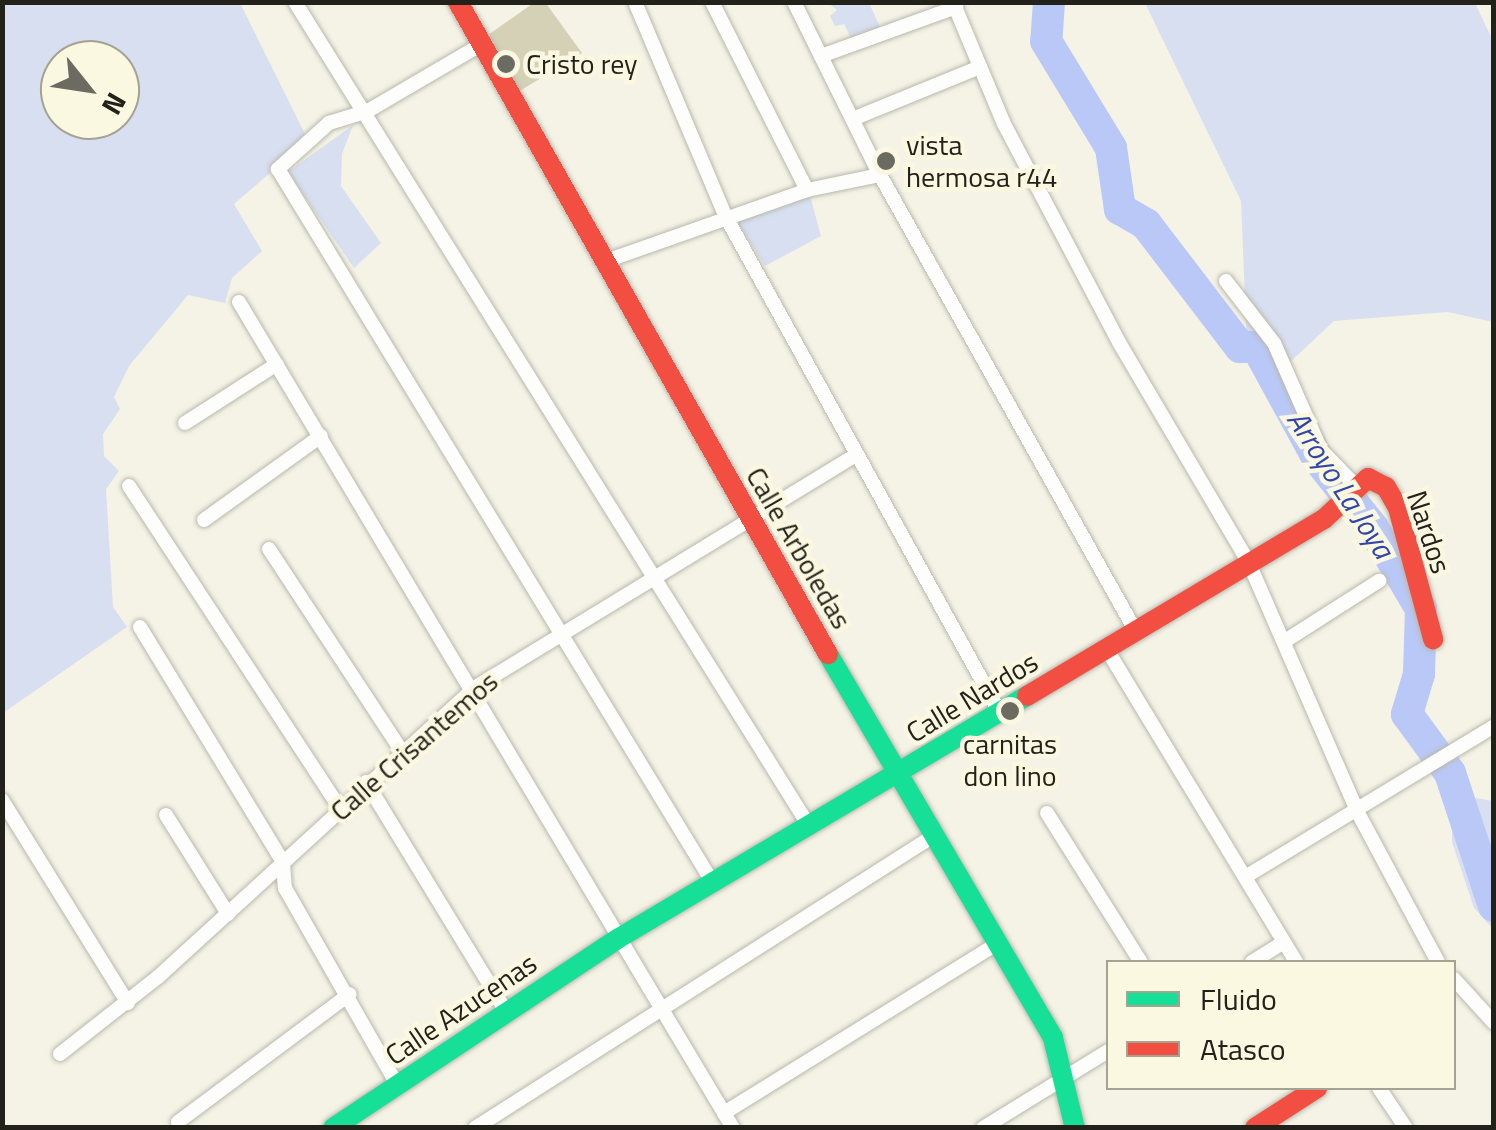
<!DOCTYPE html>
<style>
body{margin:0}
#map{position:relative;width:1496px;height:1130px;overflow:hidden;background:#f4f3e6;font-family:"Titillium Web",sans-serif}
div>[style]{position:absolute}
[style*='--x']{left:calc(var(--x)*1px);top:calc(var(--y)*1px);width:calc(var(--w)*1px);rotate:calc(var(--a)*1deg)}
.green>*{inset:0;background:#d8dff0}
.river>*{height:32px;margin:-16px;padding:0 16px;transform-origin:16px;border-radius:16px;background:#b9c8f6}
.building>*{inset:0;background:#d5d1b7}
.roads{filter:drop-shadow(0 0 2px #b9b8ad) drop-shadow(0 0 2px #b9b8ad)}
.street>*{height:14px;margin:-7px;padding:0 7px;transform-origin:7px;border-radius:7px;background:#fdfdfb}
.fast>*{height:20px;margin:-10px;padding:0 10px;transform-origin:10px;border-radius:10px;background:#16e098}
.jam>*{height:20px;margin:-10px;padding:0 10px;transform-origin:10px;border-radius:10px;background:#f24e42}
.dots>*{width:28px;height:28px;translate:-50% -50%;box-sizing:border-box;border:5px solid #faf8e0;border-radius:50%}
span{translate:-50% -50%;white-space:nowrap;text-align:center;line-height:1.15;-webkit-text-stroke:9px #faf8e0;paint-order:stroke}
.poi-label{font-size:28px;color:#23221a}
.left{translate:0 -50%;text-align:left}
.street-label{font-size:28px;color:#23221a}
.water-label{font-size:30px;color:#3245a8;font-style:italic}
.frame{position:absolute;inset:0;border:5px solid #23221a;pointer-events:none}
.legend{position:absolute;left:1106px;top:960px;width:350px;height:130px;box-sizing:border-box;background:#faf8e0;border:2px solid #a4a291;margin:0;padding:12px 18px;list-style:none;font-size:30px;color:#23221a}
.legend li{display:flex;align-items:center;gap:20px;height:50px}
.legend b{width:50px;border:2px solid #a4a291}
.north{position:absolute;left:40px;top:40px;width:100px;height:100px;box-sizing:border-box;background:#faf8e0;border:2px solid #a4a291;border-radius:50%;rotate:120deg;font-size:28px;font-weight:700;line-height:40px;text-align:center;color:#23221a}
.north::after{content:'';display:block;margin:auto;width:35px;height:45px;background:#6c6b61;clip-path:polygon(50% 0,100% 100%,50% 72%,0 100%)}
</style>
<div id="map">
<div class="green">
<i style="clip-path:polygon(evenodd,3px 3px,240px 3px,308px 140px,234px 204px,262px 251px,232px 278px,225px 303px,188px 295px,129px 366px,114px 397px,120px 409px,103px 434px,104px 456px,119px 471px,106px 489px,113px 607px,127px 627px,3px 713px,3px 3px,60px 60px,120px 60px,120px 120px,60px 120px,60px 60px)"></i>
<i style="clip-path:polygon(828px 3px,869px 3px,882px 31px,853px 42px,844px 24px,835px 26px,830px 16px,837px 10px)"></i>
<i style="clip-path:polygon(1145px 3px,1475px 3px,1493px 41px,1493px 322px,1448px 312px,1334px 321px,1274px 377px,1247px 347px,1241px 201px)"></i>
<i style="clip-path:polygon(353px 125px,342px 154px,341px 186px,381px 243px,354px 268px,288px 172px)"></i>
<i style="clip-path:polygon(809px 192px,821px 236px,765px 266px,736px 220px)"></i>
<i style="clip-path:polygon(1476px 798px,1493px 801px,1493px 929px,1474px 908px,1452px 842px,1452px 800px)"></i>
</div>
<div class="river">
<i style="--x:1049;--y:2;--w:39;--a:94"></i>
<i style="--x:1046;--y:41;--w:125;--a:58.7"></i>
<i style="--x:1111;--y:148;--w:62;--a:81.6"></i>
<i style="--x:1120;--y:209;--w:30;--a:30"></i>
<i style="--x:1146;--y:224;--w:155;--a:52.6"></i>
<i style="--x:1240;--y:347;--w:17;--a:0"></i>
<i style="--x:1257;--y:347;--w:128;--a:61.4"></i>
<i style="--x:1318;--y:459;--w:88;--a:51.4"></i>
<i style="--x:1373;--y:528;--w:94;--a:59.3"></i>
<i style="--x:1421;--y:609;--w:65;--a:91.8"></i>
<i style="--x:1419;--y:674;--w:42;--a:106.7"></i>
<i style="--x:1407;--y:714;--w:73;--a:53.9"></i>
<i style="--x:1450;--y:773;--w:140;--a:71.7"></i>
</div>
<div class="building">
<i style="clip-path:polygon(535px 2px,545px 2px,582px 53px,518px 92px,488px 35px)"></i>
</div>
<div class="roads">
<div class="street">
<i style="--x:295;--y:2;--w:971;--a:58.04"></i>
<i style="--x:635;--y:2;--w:233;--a:67.1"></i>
<i style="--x:726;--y:217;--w:567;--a:61.08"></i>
<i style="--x:712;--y:2;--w:211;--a:63.2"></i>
<i style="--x:794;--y:2;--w:193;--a:63.6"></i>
<i style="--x:880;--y:175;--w:522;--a:60.73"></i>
<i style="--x:953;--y:2;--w:132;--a:67.3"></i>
<i style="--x:1004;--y:124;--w:249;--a:62.2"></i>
<i style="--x:1120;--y:344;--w:252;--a:59.5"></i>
<i style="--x:1248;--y:561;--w:273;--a:66.4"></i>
<i style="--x:1357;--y:811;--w:171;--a:61.8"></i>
<i style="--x:482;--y:44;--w:132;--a:149.6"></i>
<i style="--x:368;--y:111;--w:41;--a:162.9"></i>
<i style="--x:329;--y:123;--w:69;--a:138"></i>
<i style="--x:278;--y:169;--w:836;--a:58.65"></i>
<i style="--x:821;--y:56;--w:144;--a:-19.9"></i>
<i style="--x:855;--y:118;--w:135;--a:-22.2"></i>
<i style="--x:603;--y:262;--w:216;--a:-19.4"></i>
<i style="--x:807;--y:190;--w:75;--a:-11.6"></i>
<i style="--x:1226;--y:281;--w:78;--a:52.3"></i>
<i style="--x:1274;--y:343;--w:117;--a:66.3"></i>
<i style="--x:1321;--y:450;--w:52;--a:45.8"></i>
<i style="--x:239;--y:302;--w:962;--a:59.12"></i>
<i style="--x:185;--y:423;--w:109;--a:-32.7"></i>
<i style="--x:129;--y:486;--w:385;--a:56.8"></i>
<i style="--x:204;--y:520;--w:144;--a:-35.7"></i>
<i style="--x:269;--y:549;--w:240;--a:56.7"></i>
<i style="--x:140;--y:627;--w:275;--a:58.7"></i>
<i style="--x:283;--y:862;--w:26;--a:86"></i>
<i style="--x:285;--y:888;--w:226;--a:60.3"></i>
<i style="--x:1285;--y:641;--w:112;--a:-32.6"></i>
<i style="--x:1106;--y:648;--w:367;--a:58.8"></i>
<i style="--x:366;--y:782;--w:268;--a:58.6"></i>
<i style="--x:2;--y:800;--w:239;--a:58.2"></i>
<i style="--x:1047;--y:813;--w:176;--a:57.8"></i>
<i style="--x:166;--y:815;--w:117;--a:57.9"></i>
<i style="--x:1245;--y:877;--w:291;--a:-31.2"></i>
<i style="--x:1252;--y:962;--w:36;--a:-32"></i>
<i style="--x:1454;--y:979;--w:59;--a:47.7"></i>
<i style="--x:60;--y:1054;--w:125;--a:-38.2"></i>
<i style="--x:158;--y:977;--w:428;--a:-42.4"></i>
<i style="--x:474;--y:688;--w:447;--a:-31.4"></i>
<i style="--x:1379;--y:1088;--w:48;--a:56"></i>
<i style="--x:724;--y:1113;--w:319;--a:-31.8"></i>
<i style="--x:178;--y:1122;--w:214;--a:-36.7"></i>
<i style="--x:475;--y:1128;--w:545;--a:-32.5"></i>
<i style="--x:983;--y:1128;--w:147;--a:-31.6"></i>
</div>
<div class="fast">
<i style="--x:828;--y:654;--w:445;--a:59.6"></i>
<i style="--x:1053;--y:1038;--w:93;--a:76.3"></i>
<i style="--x:333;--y:1128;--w:343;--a:-33.6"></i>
<i style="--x:619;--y:938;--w:474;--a:-30.7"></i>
</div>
<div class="jam">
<i style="--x:458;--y:2;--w:750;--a:60.43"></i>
<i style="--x:1027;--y:696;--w:346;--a:-30.8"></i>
<i style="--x:1324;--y:519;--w:60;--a:-43"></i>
<i style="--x:1368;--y:478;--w:20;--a:27"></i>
<i style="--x:1386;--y:487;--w:24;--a:60"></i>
<i style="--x:1398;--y:508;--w:136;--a:75"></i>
<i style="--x:1255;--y:1128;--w:74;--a:-32.8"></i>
</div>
</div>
<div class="dots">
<i style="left:506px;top:64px;background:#6c6b61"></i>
<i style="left:886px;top:161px;background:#6c6b61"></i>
<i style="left:1010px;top:711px;background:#6c6b61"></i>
</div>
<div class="poi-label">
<span class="left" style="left:526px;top:64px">Cristo rey</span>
<span class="left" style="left:906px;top:161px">vista<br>hermosa r44</span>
<span style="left:1010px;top:760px">carnitas<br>don lino</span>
</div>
<div class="street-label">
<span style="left:1429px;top:532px;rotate:72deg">Nardos</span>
<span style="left:799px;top:548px;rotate:60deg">Calle Arboledas</span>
<span style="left:972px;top:697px;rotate:-31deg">Calle Nardos</span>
<span style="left:414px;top:746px;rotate:-41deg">Calle Crisantemos</span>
<span style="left:461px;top:1009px;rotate:-34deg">Calle Azucenas</span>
</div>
<div class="water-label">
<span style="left:1341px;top:484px;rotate:57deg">Arroyo La Joya</span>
</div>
<div class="frame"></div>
<ul class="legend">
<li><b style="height:12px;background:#16e098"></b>Fluido</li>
<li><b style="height:12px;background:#f24e42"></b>Atasco</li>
</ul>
<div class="north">N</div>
</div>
